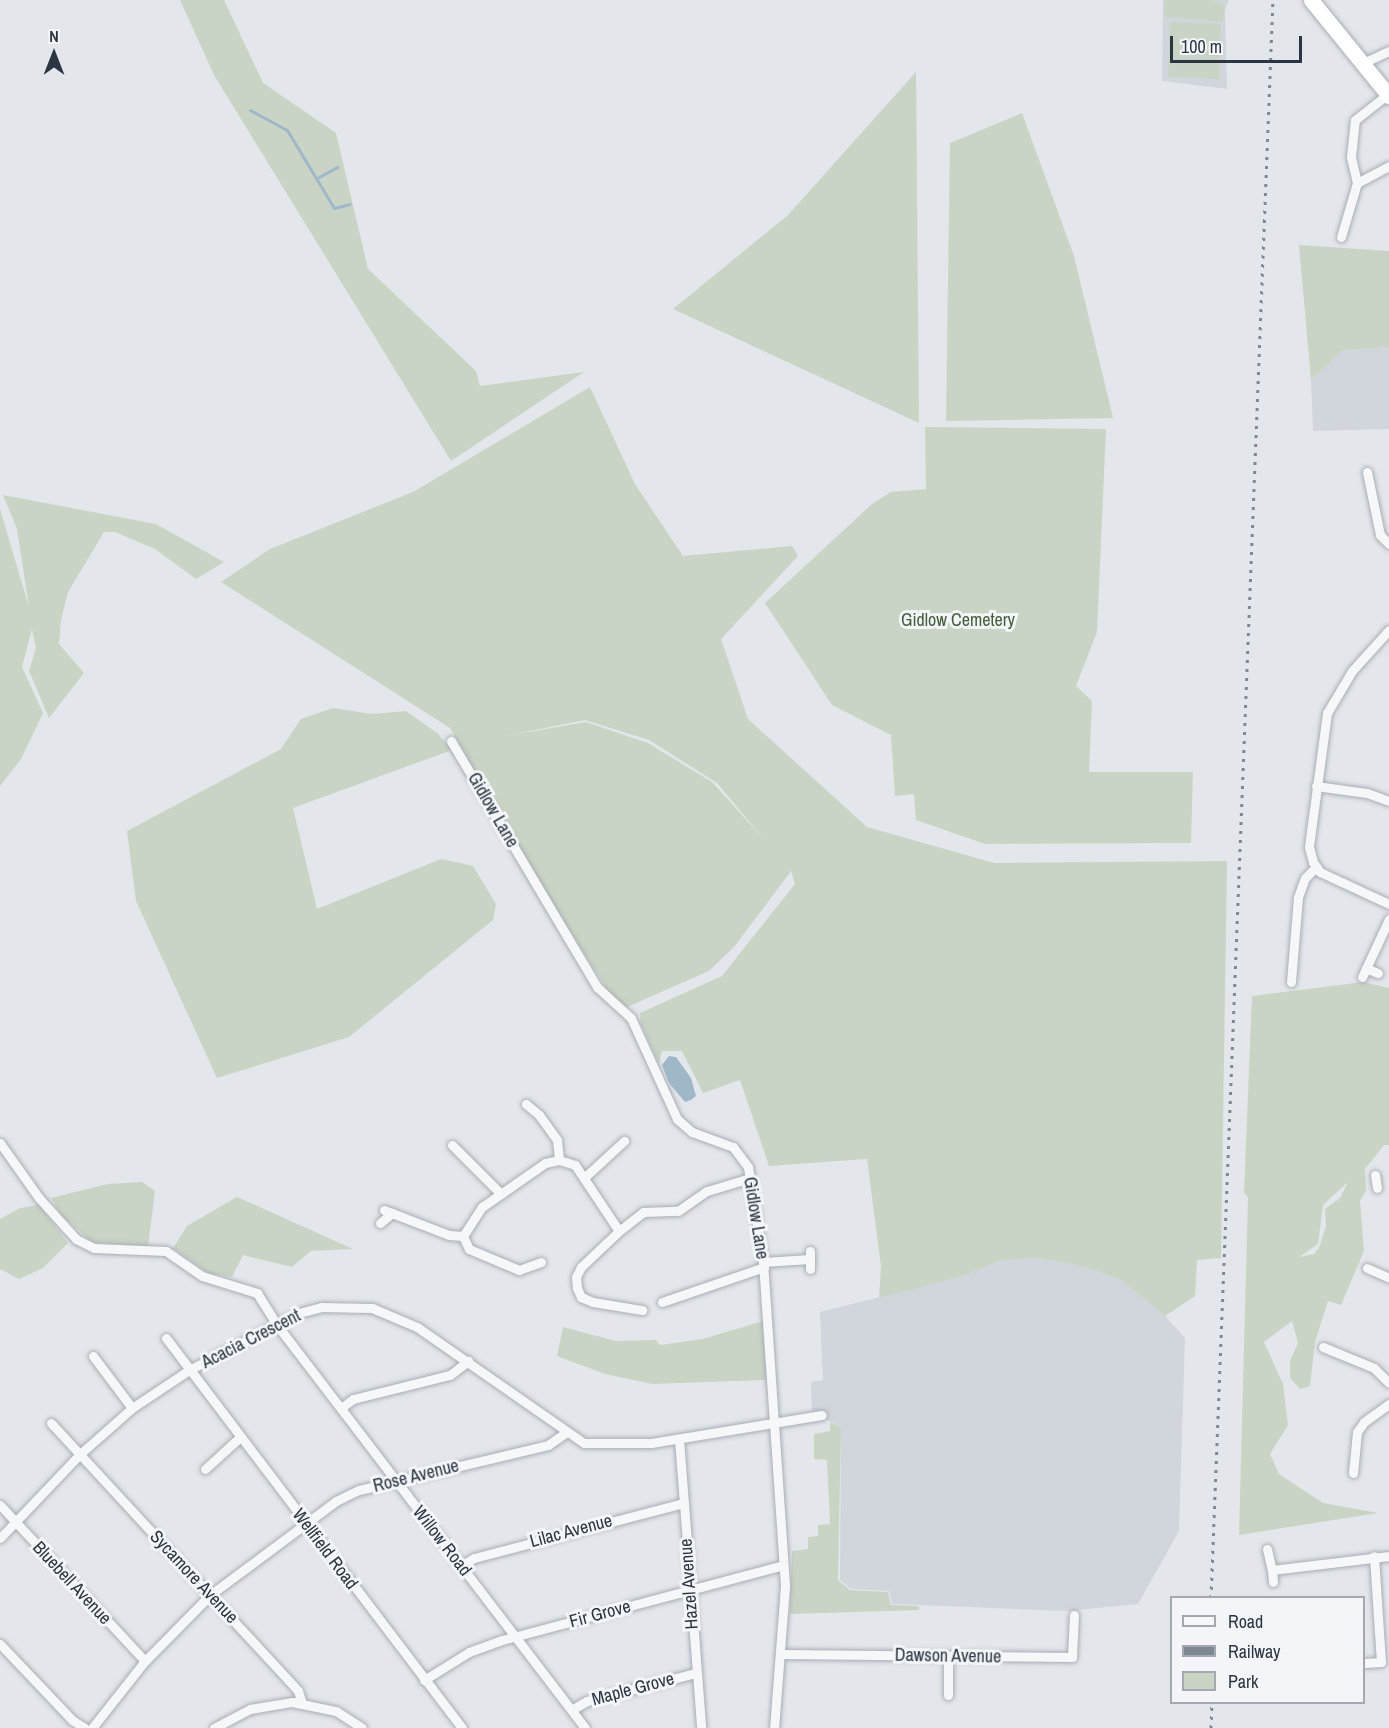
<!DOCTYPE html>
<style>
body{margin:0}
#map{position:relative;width:1389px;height:1728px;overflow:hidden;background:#e3e7eb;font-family:"Archivo Narrow",sans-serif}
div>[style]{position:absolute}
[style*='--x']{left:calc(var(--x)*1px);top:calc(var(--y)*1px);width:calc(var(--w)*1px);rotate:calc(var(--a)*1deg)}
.built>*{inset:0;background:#d1d6dc}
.green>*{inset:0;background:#cad4c4;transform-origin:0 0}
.water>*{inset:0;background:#9fb8c9}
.stream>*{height:3px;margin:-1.5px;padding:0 1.5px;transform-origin:1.5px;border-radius:1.5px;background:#9fb8c9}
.roads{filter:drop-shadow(0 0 2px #a8aeb5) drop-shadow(0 0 2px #a8aeb5)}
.minor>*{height:9px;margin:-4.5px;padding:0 4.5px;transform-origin:4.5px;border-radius:4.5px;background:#f5f7f9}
.trunk>*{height:15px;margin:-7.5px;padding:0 7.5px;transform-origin:7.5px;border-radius:7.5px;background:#fff}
.rail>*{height:3px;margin-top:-1.5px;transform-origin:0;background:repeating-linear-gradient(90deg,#7d8894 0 3px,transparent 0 9px)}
span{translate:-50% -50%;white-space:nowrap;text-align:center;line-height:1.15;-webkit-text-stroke:6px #f3f5f8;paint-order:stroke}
.park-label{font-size:18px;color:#445e39}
.street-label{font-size:18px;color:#2b3642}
.legend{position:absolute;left:1170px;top:1596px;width:195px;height:108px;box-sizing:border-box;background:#f3f5f8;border:2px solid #a3a9af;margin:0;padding:8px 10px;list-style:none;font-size:18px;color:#2b3642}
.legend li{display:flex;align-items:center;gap:12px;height:30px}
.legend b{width:30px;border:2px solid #a3a9af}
.north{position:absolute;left:24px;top:24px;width:60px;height:60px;-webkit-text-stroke:4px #f3f5f8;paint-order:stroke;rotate:0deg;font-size:16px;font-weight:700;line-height:24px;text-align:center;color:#2b3642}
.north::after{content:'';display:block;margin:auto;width:21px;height:27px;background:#2b3642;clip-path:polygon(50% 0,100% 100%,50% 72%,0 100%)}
.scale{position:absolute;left:1170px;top:36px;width:132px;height:27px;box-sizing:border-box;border:3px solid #2b3642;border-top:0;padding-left:8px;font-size:18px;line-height:21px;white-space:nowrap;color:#2b3642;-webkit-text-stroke:4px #f3f5f8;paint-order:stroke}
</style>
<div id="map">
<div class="built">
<i style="clip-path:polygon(1163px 0,1229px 0,1225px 10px,1227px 89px,1162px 81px)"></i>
<i style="clip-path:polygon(1389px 347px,1389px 429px,1313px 431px,1311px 380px,1343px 350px)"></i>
<i style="clip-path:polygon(1036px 1258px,1082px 1266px,1119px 1279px,1165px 1316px,1185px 1338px,1179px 1531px,1138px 1604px,1066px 1611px,892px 1604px,889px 1591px,851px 1589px,840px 1580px,841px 1427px,812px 1412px,811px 1382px,823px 1380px,820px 1312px,964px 1276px,1002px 1260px)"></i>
</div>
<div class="green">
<i style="clip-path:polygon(180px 0,224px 0,263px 83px,336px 133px,368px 269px,476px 371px,480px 386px,584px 372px,451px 461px,214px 75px)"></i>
<i style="clip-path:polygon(1165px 0,1213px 0,1225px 5px,1223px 22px,1164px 17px)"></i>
<i style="left:1170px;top:22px;width:51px;height:55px;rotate:2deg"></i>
<i style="clip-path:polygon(916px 72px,919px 423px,673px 309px,788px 215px)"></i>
<i style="clip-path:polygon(1022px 113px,1074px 256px,1113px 418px,946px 421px,950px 143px)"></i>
<i style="clip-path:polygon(1299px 245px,1389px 251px,1389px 347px,1343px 350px,1311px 380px)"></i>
<i style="clip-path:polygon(evenodd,590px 387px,635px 484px,683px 556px,792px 546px,798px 556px,721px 639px,748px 719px,867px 827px,994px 863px,1227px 861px,1221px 1258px,1197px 1260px,1195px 1296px,1165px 1316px,1119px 1279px,1082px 1266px,1036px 1258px,1002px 1260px,964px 1276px,879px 1298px,881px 1266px,867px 1159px,769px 1166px,740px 1080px,703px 1093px,682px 1051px,662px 1051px,659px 1063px,641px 1024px,640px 1013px,722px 976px,795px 884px,791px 871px,734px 947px,709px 971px,627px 1007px,616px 1003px,539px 883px,450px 728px,221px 582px,270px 549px,413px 492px,590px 387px,585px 720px,649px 740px,717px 783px,763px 838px,712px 782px,648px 743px,586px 722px,500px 737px,585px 720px)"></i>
<i style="clip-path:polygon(925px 427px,1106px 429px,1097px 632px,1076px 686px,1092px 701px,1089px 772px,1193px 772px,1191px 843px,985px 844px,916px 820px,914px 794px,895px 796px,891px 735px,832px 705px,765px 603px,872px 504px,891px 492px,926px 489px)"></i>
<i style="clip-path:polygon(3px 495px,156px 524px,224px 562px,196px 579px,155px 549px,115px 532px,104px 532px,68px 592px,61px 620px,59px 644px,84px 673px,49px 718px,29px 671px,36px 648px,32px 629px,22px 667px,43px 713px,21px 759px,0 786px,0 509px,29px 607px,17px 529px)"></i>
<i style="clip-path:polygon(333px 708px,372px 714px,406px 711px,437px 733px,452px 750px,293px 808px,317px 909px,441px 859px,473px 866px,496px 904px,493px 920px,349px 1037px,217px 1078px,136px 901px,127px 831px,281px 749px,301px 719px)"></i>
<i style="clip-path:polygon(evenodd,1363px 982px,1389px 988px,1389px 1145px,1384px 1145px,1365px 1169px,1366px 1191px,1360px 1201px,1364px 1251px,1341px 1305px,1328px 1301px,1315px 1342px,1310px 1386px,1300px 1389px,1290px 1378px,1290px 1361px,1298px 1343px,1292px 1321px,1264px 1342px,1283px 1384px,1288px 1425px,1270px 1454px,1279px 1474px,1323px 1503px,1378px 1513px,1239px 1535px,1248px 1197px,1244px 1193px,1252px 996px,1363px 982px,1348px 1182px,1340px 1198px,1325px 1209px,1326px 1226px,1319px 1248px,1314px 1254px,1299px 1257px,1318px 1244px,1323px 1205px,1348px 1182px)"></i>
<i style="clip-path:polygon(142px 1182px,155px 1191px,148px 1247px,92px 1242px,61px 1215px,51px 1198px,108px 1184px)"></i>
<i style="clip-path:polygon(237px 1197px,353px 1249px,311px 1251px,292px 1267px,243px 1255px,232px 1277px,208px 1273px,173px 1248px,187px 1226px)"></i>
<i style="clip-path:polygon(39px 1205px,68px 1243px,43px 1268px,19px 1279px,0 1269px,0 1219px,20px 1208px)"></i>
<i style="clip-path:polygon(763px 1321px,767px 1380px,652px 1384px,605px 1374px,557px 1356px,563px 1327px,616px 1341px,656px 1340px,660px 1345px,703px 1339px)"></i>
<i style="clip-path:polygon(830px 1422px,841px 1427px,838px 1580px,850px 1590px,888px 1592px,891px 1605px,919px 1606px,919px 1610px,790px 1614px,792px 1551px,808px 1549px,808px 1537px,818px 1536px,818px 1525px,830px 1524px,827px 1460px,814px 1459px,814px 1434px,830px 1431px)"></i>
</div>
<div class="water">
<i style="clip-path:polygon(669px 1056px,676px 1057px,691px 1078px,696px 1096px,691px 1100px,685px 1102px,669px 1083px,662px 1065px)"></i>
</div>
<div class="stream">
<i style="--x:250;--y:110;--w:42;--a:28.4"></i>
<i style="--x:287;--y:130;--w:91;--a:58.9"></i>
<i style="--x:334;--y:208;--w:16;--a:-14"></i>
<i style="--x:319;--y:177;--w:21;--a:-29"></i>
</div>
<div class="roads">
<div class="minor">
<i style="--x:1363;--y:63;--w:29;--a:-25"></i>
<i style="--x:1357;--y:183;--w:36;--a:-28"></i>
<i style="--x:1341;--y:237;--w:56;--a:-73.5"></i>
<i style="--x:1357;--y:183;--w:27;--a:-103"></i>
<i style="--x:1351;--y:157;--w:37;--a:-84"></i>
<i style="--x:1355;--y:120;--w:42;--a:-38.2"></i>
<i style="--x:1367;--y:472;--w:64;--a:78.3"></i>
<i style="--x:1380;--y:535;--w:13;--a:45"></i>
<i style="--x:1389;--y:630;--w:55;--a:132.1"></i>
<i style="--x:1352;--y:671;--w:49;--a:120.8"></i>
<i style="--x:1327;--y:713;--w:135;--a:97.7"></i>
<i style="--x:1309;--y:847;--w:16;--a:75"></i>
<i style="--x:1313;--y:862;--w:12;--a:55"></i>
<i style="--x:1320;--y:872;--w:76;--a:24.9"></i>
<i style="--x:451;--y:741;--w:286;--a:59.3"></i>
<i style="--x:597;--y:987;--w:46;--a:42.4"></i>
<i style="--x:631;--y:1018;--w:111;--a:65.5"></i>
<i style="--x:677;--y:1119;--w:20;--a:41"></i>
<i style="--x:692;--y:1132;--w:44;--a:20.1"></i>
<i style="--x:733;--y:1147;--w:25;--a:53"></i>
<i style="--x:748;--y:1167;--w:96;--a:81"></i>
<i style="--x:763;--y:1262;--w:325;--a:86.1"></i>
<i style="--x:785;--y:1586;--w:142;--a:94.4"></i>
<i style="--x:1316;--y:786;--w:51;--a:7.8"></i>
<i style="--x:1367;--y:793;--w:23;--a:20"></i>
<i style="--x:1366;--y:968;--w:13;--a:23"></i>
<i style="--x:1362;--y:977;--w:64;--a:-65"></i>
<i style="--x:1291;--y:982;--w:85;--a:-85.3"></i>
<i style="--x:1298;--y:897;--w:20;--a:-70"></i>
<i style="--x:1305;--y:878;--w:16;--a:-45"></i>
<i style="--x:526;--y:1104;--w:17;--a:40"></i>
<i style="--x:539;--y:1115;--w:31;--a:54"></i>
<i style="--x:557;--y:1140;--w:20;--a:84"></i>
<i style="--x:0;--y:1143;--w:67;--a:54.7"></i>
<i style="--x:39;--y:1198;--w:55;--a:47.9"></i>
<i style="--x:76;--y:1239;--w:20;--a:27"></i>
<i style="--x:94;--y:1248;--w:72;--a:2.4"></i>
<i style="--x:166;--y:1251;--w:44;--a:34.8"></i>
<i style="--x:202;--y:1276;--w:58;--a:17.2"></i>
<i style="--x:257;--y:1293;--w:38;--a:58"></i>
<i style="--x:277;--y:1325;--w:507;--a:52.61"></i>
<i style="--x:452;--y:1145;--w:69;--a:45"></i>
<i style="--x:1375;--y:1175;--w:13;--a:81"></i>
<i style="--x:586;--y:1176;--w:52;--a:-42.6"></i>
<i style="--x:384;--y:1210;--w:70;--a:21"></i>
<i style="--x:449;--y:1235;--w:14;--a:4"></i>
<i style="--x:380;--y:1223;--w:16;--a:-40"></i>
<i style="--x:619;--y:1231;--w:52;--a:136.5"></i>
<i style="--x:581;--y:1267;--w:11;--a:117"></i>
<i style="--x:576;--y:1277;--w:11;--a:85"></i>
<i style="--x:577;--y:1288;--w:10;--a:66"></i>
<i style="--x:581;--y:1297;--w:13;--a:23"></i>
<i style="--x:593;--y:1302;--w:50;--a:9.3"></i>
<i style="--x:810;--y:1251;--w:18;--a:90"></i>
<i style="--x:541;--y:1262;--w:23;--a:160"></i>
<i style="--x:519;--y:1270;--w:54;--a:-157.2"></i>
<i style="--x:469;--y:1249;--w:14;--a:-115"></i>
<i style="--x:463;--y:1236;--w:35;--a:-57"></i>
<i style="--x:482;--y:1207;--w:77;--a:-34.9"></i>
<i style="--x:545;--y:1163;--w:14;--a:-12"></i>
<i style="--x:559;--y:1160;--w:17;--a:17"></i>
<i style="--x:575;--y:1165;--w:79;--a:56.3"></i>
<i style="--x:619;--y:1231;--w:31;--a:-38"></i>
<i style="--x:643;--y:1212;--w:35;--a:-2"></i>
<i style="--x:678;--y:1211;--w:35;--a:-35"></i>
<i style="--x:707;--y:1191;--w:45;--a:-16.8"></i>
<i style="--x:763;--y:1262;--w:47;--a:-3.7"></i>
<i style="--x:1367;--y:1268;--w:24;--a:24"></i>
<i style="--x:662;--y:1302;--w:108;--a:-18.9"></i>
<i style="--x:166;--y:1338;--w:490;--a:52.8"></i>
<i style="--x:1323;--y:1347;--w:55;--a:22.4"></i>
<i style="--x:1374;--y:1368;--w:21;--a:45"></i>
<i style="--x:93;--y:1356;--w:65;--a:53.1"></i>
<i style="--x:341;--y:1408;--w:15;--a:-37"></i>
<i style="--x:353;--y:1399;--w:100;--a:-13.9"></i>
<i style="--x:450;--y:1375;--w:23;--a:-38"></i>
<i style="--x:51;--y:1423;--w:364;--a:47.3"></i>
<i style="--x:298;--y:1691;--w:13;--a:72"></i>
<i style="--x:679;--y:1439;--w:290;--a:85.6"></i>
<i style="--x:205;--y:1469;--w:47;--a:-42.4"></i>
<i style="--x:1353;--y:1473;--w:41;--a:-84.4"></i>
<i style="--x:1357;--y:1432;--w:12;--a:-55"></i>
<i style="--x:1364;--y:1422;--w:31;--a:-36"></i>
<i style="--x:0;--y:1505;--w:213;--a:47.1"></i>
<i style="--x:0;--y:1538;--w:116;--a:-46.4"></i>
<i style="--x:80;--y:1454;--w:69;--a:-41.5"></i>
<i style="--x:132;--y:1408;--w:69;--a:-33.7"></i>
<i style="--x:189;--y:1370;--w:124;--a:-27.4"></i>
<i style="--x:299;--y:1313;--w:23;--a:-15"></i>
<i style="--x:321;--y:1307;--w:51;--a:1.1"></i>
<i style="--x:372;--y:1308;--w:49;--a:22.9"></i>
<i style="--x:417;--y:1327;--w:203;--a:34.8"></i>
<i style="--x:584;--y:1443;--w:67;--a:0"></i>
<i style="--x:651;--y:1443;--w:173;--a:-9.3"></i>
<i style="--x:1267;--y:1549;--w:22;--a:77"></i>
<i style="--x:1272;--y:1570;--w:118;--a:-6.8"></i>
<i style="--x:461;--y:1566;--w:15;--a:-32"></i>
<i style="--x:474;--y:1558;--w:217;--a:-14.7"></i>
<i style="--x:1272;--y:1570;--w:12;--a:85"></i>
<i style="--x:0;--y:1644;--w:105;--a:46.5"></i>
<i style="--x:72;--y:1720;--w:15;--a:32"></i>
<i style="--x:783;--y:1654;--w:289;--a:0.6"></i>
<i style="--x:1072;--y:1657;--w:42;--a:-87.3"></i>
<i style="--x:1364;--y:1663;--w:17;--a:-3"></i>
<i style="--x:1381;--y:1662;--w:106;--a:-93.8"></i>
<i style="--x:424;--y:1680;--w:53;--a:-31.9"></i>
<i style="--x:469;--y:1652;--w:35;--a:-20"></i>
<i style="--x:502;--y:1640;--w:291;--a:-14.9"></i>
<i style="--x:948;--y:1695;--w:38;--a:-90"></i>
<i style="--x:573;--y:1709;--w:16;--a:-30"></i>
<i style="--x:587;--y:1701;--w:112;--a:-14.5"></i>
<i style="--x:92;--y:1728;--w:85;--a:-51.7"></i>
<i style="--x:145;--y:1661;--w:93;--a:-45.4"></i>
<i style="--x:210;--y:1595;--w:157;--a:-36.7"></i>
<i style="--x:336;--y:1501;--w:25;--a:-26"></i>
<i style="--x:359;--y:1490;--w:194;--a:-13.4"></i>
<i style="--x:548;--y:1445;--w:21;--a:-35"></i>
<i style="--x:214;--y:1728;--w:41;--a:-27.8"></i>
<i style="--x:250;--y:1709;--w:43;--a:-9.5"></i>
<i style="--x:292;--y:1702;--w:45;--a:11.6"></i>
<i style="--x:336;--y:1711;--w:31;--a:33"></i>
</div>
<div class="trunk">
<i style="--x:1311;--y:0;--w:124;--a:50.9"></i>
</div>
</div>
<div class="rail">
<i style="--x:1211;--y:1598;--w:1599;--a:-87.78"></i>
<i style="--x:1211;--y:1728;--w:26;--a:-88"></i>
</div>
<div class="park-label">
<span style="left:958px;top:620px">Gidlow Cemetery</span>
</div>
<div class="street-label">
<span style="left:493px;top:810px;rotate:60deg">Gidlow Lane</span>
<span style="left:756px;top:1218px;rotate:81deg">Gidlow Lane</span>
<span style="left:251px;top:1339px;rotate:-27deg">Acacia Crescent</span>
<span style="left:416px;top:1476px;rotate:-14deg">Rose Avenue</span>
<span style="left:571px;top:1531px;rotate:-15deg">Lilac Avenue</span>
<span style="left:442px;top:1541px;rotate:52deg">Willow Road</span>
<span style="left:325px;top:1549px;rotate:53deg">Wellfield Road</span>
<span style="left:194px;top:1577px;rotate:47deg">Sycamore Avenue</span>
<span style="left:72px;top:1583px;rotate:47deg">Bluebell Avenue</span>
<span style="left:689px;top:1584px;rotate:-94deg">Hazel Avenue</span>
<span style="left:600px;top:1614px;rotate:-15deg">Fir Grove</span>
<span style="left:948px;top:1656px;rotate:1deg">Dawson Avenue</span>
<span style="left:633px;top:1689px;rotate:-15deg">Maple Grove</span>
</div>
<ul class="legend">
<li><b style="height:8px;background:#f5f7f9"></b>Road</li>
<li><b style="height:8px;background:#7d8894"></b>Railway</li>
<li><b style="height:16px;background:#cad4c4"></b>Park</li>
</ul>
<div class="north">N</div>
<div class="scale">100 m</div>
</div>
